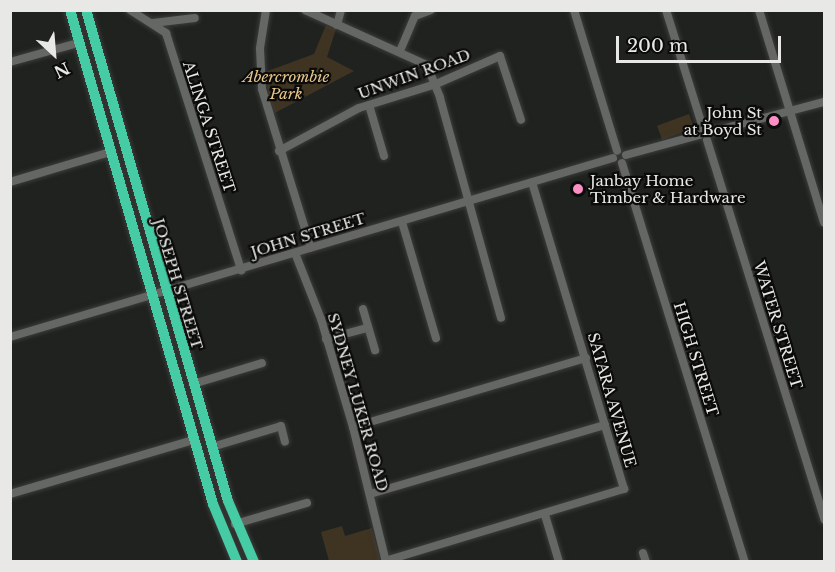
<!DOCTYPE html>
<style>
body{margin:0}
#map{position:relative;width:835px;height:572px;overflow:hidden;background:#202220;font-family:"Libre Baskerville",serif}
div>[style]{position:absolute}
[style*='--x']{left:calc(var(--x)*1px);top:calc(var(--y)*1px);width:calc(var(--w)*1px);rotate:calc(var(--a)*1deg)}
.green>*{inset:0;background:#3f3422;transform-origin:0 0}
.roads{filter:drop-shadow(0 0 2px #3b3d3b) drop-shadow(0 0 2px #3b3d3b)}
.minor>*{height:8px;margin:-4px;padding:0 4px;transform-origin:4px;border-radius:4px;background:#656765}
.highway>*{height:10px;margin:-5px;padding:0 5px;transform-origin:5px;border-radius:5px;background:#45cca5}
.dots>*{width:16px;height:16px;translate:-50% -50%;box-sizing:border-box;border:3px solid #0b0b0a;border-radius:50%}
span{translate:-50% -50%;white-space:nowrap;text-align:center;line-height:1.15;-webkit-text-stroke:4.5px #0b0b0a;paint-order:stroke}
.street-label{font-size:15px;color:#e8e9e7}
.park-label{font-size:15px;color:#e8c68d;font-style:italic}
.poi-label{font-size:15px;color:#e8e9e7}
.right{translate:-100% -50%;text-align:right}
.left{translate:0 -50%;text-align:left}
.frame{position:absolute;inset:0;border:12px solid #e8e9e7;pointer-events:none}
.north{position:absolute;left:24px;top:24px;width:60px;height:60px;-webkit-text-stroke:4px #0b0b0a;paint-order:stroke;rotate:154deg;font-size:16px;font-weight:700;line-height:24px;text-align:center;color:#e8e9e7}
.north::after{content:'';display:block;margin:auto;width:21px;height:27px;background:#e8e9e7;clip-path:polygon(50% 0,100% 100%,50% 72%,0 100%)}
.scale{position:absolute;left:616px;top:36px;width:165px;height:27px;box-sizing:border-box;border:3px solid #e8e9e7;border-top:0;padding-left:8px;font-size:18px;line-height:21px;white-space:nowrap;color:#e8e9e7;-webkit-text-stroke:4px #0b0b0a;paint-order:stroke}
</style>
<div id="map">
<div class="green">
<i style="clip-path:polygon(326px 25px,336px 29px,327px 57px,354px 71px,271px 115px,265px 72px,314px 54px)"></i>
<i style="left:689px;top:114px;width:15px;height:34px;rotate:70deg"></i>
<i style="clip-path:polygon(342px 526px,345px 536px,372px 528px,381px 561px,329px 561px,321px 532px)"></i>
</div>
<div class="roads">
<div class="minor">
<i style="--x:130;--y:10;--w:43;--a:32.6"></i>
<i style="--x:166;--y:33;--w:249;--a:72.4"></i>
<i style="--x:266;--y:10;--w:39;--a:99"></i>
<i style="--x:260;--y:49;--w:40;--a:87.1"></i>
<i style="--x:262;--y:89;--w:166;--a:72.9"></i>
<i style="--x:305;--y:10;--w:134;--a:24.3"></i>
<i style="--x:427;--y:65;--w:35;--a:68"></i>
<i style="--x:440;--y:98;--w:228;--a:74.5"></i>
<i style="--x:574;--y:10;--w:147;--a:73"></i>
<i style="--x:666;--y:10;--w:124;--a:72.6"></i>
<i style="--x:759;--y:10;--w:222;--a:73"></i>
<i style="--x:153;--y:23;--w:42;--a:-6.8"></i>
<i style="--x:337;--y:25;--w:16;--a:-75"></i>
<i style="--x:400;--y:51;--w:38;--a:-67"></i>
<i style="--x:415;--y:16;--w:17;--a:-21"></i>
<i style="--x:10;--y:62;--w:71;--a:-15.6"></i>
<i style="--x:369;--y:105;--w:53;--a:73.6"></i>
<i style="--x:711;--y:132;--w:117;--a:-14.9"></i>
<i style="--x:707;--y:140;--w:397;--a:72.8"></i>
<i style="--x:279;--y:151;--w:91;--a:-28.3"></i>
<i style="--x:359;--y:108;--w:81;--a:-17.3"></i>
<i style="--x:436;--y:84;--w:70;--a:-23.6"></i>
<i style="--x:500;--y:56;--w:67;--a:71.8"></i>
<i style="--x:626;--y:155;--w:76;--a:-15.3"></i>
<i style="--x:622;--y:163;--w:418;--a:72.9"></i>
<i style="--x:10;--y:182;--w:104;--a:-16.7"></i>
<i style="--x:402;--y:222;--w:121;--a:73.7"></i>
<i style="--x:295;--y:253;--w:71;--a:68.5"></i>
<i style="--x:321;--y:319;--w:113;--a:73.5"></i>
<i style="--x:353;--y:427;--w:139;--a:76.3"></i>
<i style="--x:363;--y:309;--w:43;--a:73.7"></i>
<i style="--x:10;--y:337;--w:629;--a:-16.53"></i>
<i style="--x:326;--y:339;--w:42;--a:-15"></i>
<i style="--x:193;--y:384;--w:72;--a:-16.9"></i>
<i style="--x:353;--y:427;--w:243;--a:-16.5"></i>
<i style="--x:212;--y:447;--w:72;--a:-16.9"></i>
<i style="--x:281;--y:426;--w:16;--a:76"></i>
<i style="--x:10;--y:494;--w:192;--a:-16.4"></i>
<i style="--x:370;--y:494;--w:245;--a:-16.4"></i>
<i style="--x:545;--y:515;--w:49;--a:73.4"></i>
<i style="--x:235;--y:524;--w:75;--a:-16.3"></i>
<i style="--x:643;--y:553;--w:9;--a:72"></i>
<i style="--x:385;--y:561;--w:250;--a:-16.8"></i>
<i style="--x:624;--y:489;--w:320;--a:-106.7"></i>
</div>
<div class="highway">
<i style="--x:70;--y:10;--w:514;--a:73.86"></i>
<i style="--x:213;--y:504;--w:63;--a:67.5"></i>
<i style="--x:86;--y:10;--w:511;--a:73.87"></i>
<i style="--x:228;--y:501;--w:66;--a:66.9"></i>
</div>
</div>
<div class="dots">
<i style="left:774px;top:121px;background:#fb8fc4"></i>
<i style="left:578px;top:189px;background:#fb8fc4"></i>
</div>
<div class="street-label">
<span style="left:414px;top:74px;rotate:-20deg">UNWIN ROAD</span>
<span style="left:209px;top:127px;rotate:72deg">ALINGA STREET</span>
<span style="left:308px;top:235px;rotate:-17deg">JOHN STREET</span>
<span style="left:178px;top:284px;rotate:73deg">JOSEPH STREET</span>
<span style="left:778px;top:325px;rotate:73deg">WATER STREET</span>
<span style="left:696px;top:359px;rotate:73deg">HIGH STREET</span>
<span style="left:612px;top:400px;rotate:74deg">SATARA AVENUE</span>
<span style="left:358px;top:402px;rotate:74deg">SYDNEY LUKER ROAD</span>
</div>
<div class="park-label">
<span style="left:286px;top:85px">Abercrombie<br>Park</span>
</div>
<div class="poi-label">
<span class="right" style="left:762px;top:121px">John St<br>at Boyd St</span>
<span class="left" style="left:590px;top:189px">Janbay Home<br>Timber &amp; Hardware</span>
</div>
<div class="frame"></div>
<div class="north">N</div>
<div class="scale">200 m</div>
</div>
